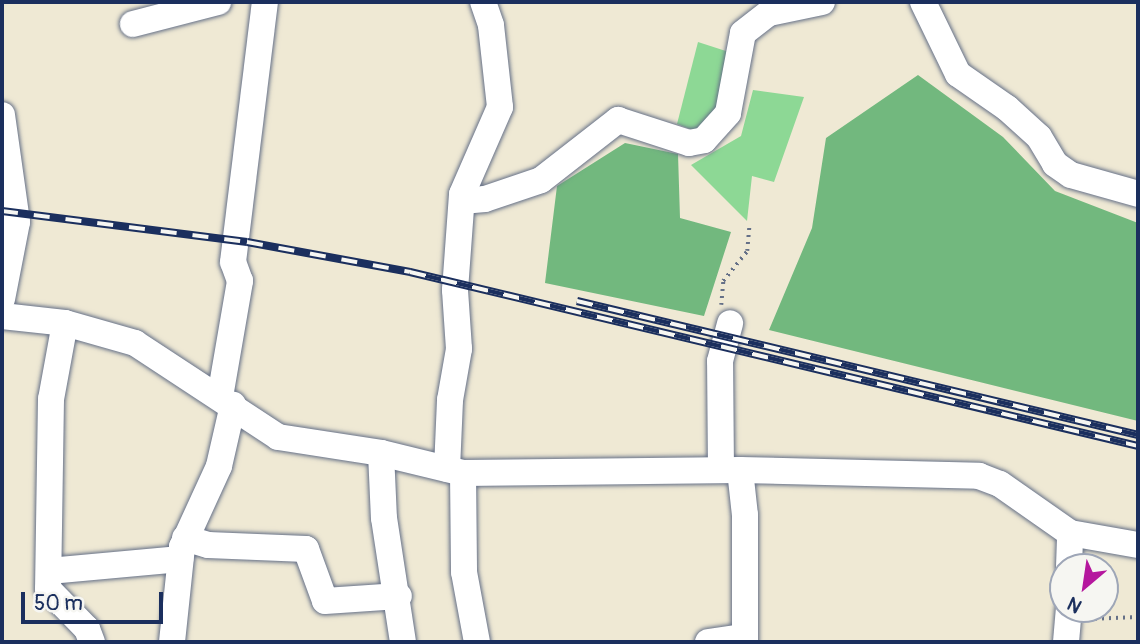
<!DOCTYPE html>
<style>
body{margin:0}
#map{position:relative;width:1140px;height:644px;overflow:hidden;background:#efe9d4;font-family:Pangolin,sans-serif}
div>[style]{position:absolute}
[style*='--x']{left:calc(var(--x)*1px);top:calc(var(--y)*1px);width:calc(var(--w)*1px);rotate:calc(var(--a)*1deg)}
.green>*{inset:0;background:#8dd895}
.forest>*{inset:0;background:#72b87e}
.path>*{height:3.5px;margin-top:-1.75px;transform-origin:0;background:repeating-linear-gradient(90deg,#657087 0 2px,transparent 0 7px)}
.roads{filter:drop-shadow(0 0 2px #657087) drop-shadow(0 0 2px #657087)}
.minor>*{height:26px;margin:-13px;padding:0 13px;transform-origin:13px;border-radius:13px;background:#fff}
.rail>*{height:8px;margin-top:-4px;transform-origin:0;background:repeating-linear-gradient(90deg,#f6f6f2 0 16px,#1b2f5e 0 32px);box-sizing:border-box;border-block:2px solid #1b2f5e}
span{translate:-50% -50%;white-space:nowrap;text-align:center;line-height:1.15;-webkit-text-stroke:5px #f6f6f2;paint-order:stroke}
.frame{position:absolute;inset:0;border:4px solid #1b2f5e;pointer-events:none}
.north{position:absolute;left:1049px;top:553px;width:70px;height:70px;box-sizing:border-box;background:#f6f6f2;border:2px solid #9ea6b7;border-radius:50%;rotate:209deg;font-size:19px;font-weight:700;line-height:28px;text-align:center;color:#1b2f5e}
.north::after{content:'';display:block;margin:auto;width:24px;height:32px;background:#b5179e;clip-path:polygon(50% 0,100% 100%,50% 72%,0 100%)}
.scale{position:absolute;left:21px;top:592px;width:142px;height:32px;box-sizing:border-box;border:4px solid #1b2f5e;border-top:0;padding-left:9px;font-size:21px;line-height:24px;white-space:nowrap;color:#1b2f5e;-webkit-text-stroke:5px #f6f6f2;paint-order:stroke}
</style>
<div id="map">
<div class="green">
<i style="clip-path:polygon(698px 42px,732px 53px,718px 116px,703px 134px,677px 124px)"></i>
<i style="clip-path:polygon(753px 90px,804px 97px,774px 182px,752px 176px,747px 221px,691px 165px,741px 136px)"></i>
</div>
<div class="forest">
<i style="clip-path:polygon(918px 75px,1003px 137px,1055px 191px,1138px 223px,1138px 421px,769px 330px,812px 228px,826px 138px)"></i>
<i style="clip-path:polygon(625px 143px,678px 154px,680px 218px,731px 232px,704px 316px,545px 283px,557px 186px)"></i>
</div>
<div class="path">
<i style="--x:721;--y:305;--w:24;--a:-85"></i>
<i style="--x:723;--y:281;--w:38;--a:-51"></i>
<i style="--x:747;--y:251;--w:23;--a:-85"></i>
<i style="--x:1088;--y:619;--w:50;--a:-2.3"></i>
</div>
<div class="roads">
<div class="minor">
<i style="--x:923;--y:2;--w:80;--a:64.1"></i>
<i style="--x:958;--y:74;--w:60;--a:34.8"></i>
<i style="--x:1007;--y:108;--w:43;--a:42.2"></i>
<i style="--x:1039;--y:137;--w:31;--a:59"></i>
<i style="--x:1055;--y:164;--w:19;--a:35"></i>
<i style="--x:1071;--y:175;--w:70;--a:15.8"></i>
<i style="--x:133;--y:24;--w:88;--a:-14.5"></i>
<i style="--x:2;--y:115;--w:108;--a:82"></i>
<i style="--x:17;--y:222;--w:78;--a:101"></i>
<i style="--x:462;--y:201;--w:23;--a:-5"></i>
<i style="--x:485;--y:199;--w:59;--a:-18.7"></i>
<i style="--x:541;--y:180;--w:98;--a:-37.9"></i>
<i style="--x:618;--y:120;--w:75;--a:17.9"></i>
<i style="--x:689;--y:143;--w:15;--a:-11"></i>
<i style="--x:704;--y:140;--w:36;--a:-48"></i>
<i style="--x:728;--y:113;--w:81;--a:-79.4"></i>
<i style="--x:743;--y:33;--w:33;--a:-38"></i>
<i style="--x:769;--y:13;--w:54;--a:-11.7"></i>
<i style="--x:2;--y:316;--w:63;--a:6.3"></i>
<i style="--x:65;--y:323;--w:73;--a:15.9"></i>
<i style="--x:135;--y:343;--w:171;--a:33.3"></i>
<i style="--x:278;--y:437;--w:104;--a:8.8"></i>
<i style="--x:381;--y:453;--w:84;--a:13.7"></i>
<i style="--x:463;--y:473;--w:277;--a:-0.6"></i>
<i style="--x:740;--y:470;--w:239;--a:1.4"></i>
<i style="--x:979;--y:476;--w:22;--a:21"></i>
<i style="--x:1000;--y:484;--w:85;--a:35"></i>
<i style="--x:1070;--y:533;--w:69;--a:10"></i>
<i style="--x:65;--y:323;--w:77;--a:100.4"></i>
<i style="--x:51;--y:399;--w:190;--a:90.9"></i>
<i style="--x:48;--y:589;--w:56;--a:45.7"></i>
<i style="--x:87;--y:629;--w:14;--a:69"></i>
<i style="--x:220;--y:397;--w:118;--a:-80.2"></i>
<i style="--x:240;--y:281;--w:20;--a:-110"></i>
<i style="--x:233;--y:262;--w:262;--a:-83"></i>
<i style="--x:381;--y:453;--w:65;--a:87.4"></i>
<i style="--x:384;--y:518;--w:125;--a:81.3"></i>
<i style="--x:447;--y:469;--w:69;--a:-87.5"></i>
<i style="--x:450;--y:400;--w:52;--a:-80"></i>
<i style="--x:459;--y:349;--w:59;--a:-93.9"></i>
<i style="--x:455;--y:290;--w:96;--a:-85.8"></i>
<i style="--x:462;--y:194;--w:95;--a:-66.4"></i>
<i style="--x:500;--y:107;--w:82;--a:-96.3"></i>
<i style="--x:491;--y:25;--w:24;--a:-109"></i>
<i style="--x:721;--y:470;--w:109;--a:-90.5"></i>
<i style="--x:720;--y:361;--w:39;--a:-75"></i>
<i style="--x:740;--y:470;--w:45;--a:83.7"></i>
<i style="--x:745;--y:515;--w:127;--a:90"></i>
<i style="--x:463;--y:473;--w:99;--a:89.4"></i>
<i style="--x:464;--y:572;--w:71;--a:79.5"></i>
<i style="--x:185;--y:538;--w:24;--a:17"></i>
<i style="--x:208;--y:545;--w:98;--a:2.3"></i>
<i style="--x:306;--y:549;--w:55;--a:69.9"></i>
<i style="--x:325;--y:601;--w:74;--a:-3.9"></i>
<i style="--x:1069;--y:567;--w:34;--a:-88"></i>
<i style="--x:49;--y:571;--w:132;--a:-5.2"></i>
<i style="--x:172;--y:642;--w:96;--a:-84"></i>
<i style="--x:182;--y:547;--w:89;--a:-65.4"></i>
<i style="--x:219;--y:466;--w:63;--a:-77.1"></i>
<i style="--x:708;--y:642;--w:36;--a:-8"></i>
<i style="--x:1066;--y:642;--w:33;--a:-85"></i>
</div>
</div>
<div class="rail">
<i style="--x:2;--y:211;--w:247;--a:7.2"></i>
<i style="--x:247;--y:242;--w:166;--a:10.4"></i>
<i style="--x:410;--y:272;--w:749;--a:13.44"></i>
<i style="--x:577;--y:301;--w:577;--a:13.43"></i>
</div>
<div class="frame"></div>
<div class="north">N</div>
<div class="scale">50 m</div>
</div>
